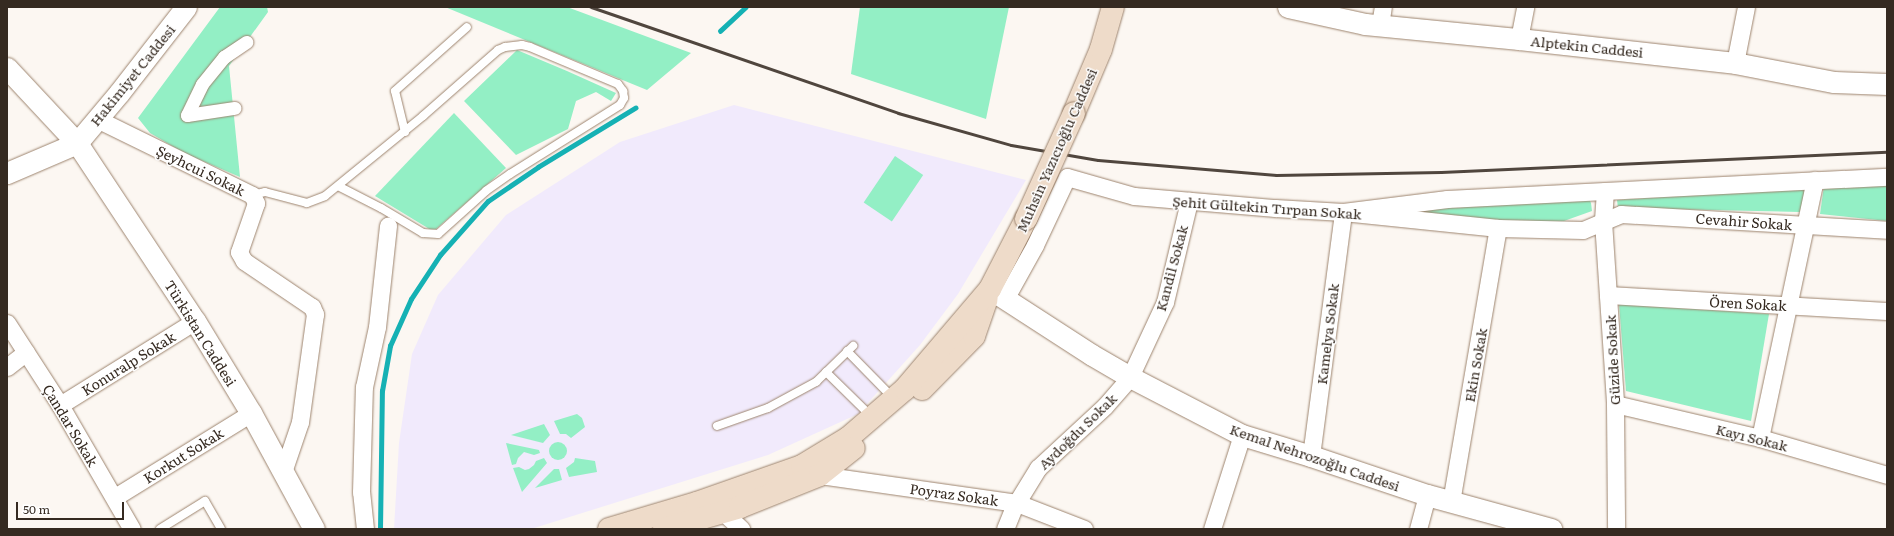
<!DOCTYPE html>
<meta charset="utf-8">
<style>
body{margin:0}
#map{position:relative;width:1894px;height:536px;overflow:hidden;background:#fcf7f2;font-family:Literata,serif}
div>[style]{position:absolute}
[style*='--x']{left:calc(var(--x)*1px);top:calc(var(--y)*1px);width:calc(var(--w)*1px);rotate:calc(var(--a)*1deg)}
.education>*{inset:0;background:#f1eafc}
.green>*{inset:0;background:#93efc5;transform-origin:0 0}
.round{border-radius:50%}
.stream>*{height:4.5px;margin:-2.25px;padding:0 2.25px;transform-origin:2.25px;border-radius:2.25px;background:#15b1b4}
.roads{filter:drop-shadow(0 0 1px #9d846e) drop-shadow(0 0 1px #9d846e)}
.service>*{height:8px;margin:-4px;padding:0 4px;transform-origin:4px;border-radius:4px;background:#fff}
.pedestrian>*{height:13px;margin:-6.5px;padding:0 6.5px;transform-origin:6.5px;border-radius:6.5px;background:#fff}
.minor>*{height:17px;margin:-8.5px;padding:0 8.5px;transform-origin:8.5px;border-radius:8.5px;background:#fff}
.tertiary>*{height:21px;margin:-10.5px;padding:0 10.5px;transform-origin:10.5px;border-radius:10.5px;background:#fff}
.secondary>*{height:22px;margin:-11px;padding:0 11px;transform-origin:11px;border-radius:11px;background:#eedbc9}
.rail>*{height:3px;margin:-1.5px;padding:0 1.5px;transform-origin:1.5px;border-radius:1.5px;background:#50463e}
.bridges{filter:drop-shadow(0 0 1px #9d846e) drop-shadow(0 0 1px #9d846e)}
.secondary-bridge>*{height:22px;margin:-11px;padding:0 11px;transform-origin:11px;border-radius:11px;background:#eedbc9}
span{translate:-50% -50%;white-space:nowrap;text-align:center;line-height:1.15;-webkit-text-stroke:3px #fff;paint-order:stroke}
.street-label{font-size:14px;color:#352a21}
.frame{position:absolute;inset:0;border:8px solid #352a21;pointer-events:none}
.scale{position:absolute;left:16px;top:502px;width:108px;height:18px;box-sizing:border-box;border:2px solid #352a21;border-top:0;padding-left:5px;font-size:12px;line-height:14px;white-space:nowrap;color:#352a21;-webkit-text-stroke:3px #fff;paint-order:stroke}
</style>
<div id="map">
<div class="education">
<i style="clip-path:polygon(734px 105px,1026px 180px,958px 294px,920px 345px,858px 414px,768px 455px,531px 529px,394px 529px,399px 443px,412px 354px,438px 295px,506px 215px,620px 142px)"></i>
</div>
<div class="green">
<i style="clip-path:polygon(220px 7px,267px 7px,268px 12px,229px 66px,240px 177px,184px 153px,150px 133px,138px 118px)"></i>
<i style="clip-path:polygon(445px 7px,567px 7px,691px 53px,647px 90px)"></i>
<i style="clip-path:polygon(860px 7px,1009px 7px,986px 119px,851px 74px)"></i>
<i style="clip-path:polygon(517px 50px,567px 71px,616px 93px,611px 101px,596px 92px,576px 101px,568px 129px,516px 155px,464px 101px)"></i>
<i style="clip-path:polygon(454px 113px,506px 168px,436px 229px,431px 230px,375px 196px)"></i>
<i style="left:895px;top:156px;width:34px;height:56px;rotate:34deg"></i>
<i style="clip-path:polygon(1824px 186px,1887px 186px,1887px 221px,1820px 214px)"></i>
<i style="clip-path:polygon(1807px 187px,1800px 212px,1618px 208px,1617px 200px)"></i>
<i style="clip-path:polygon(1589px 199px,1591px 203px,1592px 211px,1550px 226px,1372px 213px)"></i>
<i style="clip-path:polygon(1619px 304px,1769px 314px,1751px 421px,1626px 391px)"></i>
<i style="clip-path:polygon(577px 414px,582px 418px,585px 427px,571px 438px,566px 434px,560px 434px,554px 421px)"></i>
<i style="clip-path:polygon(544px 424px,550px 435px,543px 443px,511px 435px)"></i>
<i class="round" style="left:549px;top:442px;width:18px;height:18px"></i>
<i style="clip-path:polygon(506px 443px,539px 450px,540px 453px,534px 455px,524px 452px,518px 458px,516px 464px,512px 465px)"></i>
<i style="clip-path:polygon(544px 458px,547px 463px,522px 492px,513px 468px,519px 467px,525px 470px,529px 469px,534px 465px,536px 461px)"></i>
<i style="clip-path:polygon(575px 458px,595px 461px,597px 472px,569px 477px,566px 468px,574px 462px)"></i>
<i style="clip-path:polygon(554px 469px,559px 469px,562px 480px,535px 488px)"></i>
</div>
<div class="stream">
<i style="--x:720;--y:31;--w:35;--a:-43"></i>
<i style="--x:380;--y:529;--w:138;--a:-89.2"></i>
<i style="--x:382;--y:391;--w:46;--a:-79.9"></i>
<i style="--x:390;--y:346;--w:51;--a:-65.9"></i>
<i style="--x:411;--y:299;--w:53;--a:-56.6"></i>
<i style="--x:440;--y:255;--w:72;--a:-48.4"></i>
<i style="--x:488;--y:201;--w:60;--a:-34.2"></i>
<i style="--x:538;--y:167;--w:114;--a:-31.3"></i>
</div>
<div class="roads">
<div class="service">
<i style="--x:405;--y:132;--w:42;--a:-103.7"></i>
<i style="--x:395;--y:91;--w:96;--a:-41.6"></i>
<i style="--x:252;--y:195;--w:13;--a:-13"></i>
<i style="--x:265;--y:192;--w:43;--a:14.7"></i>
<i style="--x:307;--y:203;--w:19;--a:-21"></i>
<i style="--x:325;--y:196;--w:127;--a:-39.2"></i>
<i style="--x:423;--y:116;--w:100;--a:-41.3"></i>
<i style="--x:498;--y:50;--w:8;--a:-23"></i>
<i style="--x:505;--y:47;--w:17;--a:-7"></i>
<i style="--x:522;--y:45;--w:8;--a:14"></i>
<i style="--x:530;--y:47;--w:95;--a:22.8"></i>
<i style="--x:618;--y:84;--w:9;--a:54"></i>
<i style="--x:623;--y:91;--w:7;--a:82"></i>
<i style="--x:624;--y:98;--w:8;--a:120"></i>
<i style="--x:620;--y:105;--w:130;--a:147.9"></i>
<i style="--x:510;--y:174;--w:29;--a:145"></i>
<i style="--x:486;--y:191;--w:64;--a:138.1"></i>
<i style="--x:438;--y:234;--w:15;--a:-176"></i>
<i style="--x:423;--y:233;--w:49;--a:-149.2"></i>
<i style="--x:381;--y:208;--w:48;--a:-152.9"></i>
<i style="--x:847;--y:351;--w:66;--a:45.6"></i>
<i style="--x:826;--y:372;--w:63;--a:44.4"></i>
<i style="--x:717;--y:426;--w:54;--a:-19.4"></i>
<i style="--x:768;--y:408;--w:55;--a:-28.4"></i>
<i style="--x:816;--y:382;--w:52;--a:-44.2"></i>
<i style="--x:160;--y:529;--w:53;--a:-31.9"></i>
<i style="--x:205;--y:501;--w:32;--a:60"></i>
</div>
<div class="pedestrian">
<i style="--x:187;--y:115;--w:34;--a:-64"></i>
<i style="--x:202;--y:84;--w:35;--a:-51"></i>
<i style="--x:224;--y:57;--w:27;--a:-34"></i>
<i style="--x:187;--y:115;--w:48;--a:-8.5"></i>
</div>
<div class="minor">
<i style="--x:1380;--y:25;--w:18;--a:-81"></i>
<i style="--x:1519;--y:39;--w:33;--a:-79"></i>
<i style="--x:1735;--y:63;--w:57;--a:-78.9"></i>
<i style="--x:97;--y:119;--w:173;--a:26.1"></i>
<i style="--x:252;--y:195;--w:9;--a:63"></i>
<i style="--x:256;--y:203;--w:52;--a:109.1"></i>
<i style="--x:239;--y:252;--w:10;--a:61"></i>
<i style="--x:244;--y:261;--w:82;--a:34.1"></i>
<i style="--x:312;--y:307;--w:8;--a:67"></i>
<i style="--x:315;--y:314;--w:109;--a:97.9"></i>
<i style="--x:300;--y:422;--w:53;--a:108.8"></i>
<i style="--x:1605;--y:191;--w:30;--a:94"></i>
<i style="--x:1603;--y:221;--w:183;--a:86.2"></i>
<i style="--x:1615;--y:404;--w:125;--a:89.5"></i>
<i style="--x:1608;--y:295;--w:279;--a:3.3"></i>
<i style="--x:1005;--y:299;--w:62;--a:-60.9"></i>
<i style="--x:1035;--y:245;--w:75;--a:-64.8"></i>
<i style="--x:1067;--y:177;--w:70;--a:15.8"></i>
<i style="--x:1134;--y:196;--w:142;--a:4.9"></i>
<i style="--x:1275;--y:208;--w:68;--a:3.4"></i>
<i style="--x:1343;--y:212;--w:156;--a:5.9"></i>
<i style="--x:1498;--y:228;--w:85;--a:1.3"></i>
<i style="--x:1583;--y:230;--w:41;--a:-22.8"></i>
<i style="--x:1621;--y:214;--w:266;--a:3.4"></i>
<i style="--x:7;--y:323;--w:98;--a:57.1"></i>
<i style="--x:60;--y:405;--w:143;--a:59.9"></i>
<i style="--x:7;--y:367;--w:24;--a:-38"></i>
<i style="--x:1615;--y:404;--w:149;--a:13.2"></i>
<i style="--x:1760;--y:438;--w:132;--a:16.2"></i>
<i style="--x:60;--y:405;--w:159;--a:-31.9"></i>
<i style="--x:1760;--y:438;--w:264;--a:-78"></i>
<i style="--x:1311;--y:456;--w:246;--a:-82.5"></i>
<i style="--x:1343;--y:212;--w:105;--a:-7.1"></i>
<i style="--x:1447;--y:199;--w:441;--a:-2.9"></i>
<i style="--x:820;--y:475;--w:199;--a:8.1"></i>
<i style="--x:1017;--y:503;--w:72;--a:21.2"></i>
<i style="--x:115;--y:497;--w:160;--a:-31.7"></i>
<i style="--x:1451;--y:502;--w:278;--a:-80.3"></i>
<i style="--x:723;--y:512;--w:25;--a:43"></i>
<i style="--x:365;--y:529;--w:37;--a:-96"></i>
<i style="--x:361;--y:492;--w:105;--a:-88.4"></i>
<i style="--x:364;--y:387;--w:61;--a:-77.8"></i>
<i style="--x:377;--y:327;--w:102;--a:-83.8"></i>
<i style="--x:1005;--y:529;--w:24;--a:-68"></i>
<i style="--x:1014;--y:507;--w:46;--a:-58.4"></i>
<i style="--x:1038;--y:468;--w:91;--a:-42.8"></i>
<i style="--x:1105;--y:406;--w:38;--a:-49"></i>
<i style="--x:1130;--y:377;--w:83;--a:-65"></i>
<i style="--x:1165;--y:302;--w:104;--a:-76.6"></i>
<i style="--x:1212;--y:529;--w:99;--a:-72.3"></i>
<i style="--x:1418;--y:529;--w:35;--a:-75"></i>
</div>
<div class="tertiary">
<i style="--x:1288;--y:7;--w:79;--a:12.4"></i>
<i style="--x:1365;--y:24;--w:155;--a:5.6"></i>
<i style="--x:1519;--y:39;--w:217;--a:6.3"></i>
<i style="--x:1735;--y:63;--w:101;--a:10.9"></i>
<i style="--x:1834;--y:82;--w:53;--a:2.2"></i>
<i style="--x:7;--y:68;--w:103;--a:47"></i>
<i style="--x:77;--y:143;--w:214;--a:56.5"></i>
<i style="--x:195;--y:321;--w:108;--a:58.7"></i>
<i style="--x:251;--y:413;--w:132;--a:61.5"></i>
<i style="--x:7;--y:173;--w:76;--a:-23.2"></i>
<i style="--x:77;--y:143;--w:65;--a:-50"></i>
<i style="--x:119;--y:93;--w:109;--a:-52.1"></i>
<i style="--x:990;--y:289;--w:121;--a:32.9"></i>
<i style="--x:1092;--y:355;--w:44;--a:30.1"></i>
<i style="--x:1130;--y:377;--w:126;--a:27.4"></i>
<i style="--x:1242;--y:435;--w:72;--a:16.9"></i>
<i style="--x:1311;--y:456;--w:122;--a:18.6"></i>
<i style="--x:1427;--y:495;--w:129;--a:15.3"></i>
</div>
<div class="secondary">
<i style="--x:1074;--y:113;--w:69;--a:-67.1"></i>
<i style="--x:1101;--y:49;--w:44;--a:-74.1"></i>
<i style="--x:922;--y:389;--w:74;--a:-45.5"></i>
<i style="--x:974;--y:336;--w:39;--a:-71"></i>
<i style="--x:609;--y:529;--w:92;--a:-16.5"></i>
<i style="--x:697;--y:503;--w:111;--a:-19.4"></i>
<i style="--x:802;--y:466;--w:54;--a:-31.3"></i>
<i style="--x:848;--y:438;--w:75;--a:-40.7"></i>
<i style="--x:905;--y:389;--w:131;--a:-49.6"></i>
<i style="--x:990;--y:289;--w:79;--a:-62.8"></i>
<i style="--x:664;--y:529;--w:79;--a:-16.1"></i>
<i style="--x:740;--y:507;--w:86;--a:-21.8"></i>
<i style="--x:820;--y:475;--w:43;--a:-38.5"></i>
</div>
</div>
<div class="rail">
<i style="--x:591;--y:7;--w:325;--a:19"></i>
<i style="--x:898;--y:113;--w:117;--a:15.8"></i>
<i style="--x:1011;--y:145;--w:88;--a:9.8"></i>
<i style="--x:1098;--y:160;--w:179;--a:4.8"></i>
<i style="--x:1276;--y:175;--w:165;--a:-1"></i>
<i style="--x:1441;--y:172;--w:446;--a:-2.6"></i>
</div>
<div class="bridges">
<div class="secondary-bridge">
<i style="--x:1026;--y:219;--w:116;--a:-65.6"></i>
</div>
</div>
<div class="street-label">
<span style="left:1587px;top:46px;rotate:6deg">Alptekin Caddesi</span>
<span style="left:132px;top:75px;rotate:-51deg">Hakimiyet Caddesi</span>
<span style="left:1056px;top:150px;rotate:-66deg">Muhsin Yazıcıoğlu Caddesi</span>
<span style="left:201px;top:170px;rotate:26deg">Şeyhcui Sokak</span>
<span style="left:1267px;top:207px;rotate:4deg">Şehit Gültekin Tırpan Sokak</span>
<span style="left:1744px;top:221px;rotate:4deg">Cevahir Sokak</span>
<span style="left:1171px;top:268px;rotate:-75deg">Kandil Sokak</span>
<span style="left:1748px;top:303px;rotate:3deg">Ören Sokak</span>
<span style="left:201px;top:333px;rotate:58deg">Türkistan Caddesi</span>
<span style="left:1327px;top:334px;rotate:-83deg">Kamelya Sokak</span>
<span style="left:1612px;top:360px;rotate:-93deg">Güzide Sokak</span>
<span style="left:128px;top:363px;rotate:-32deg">Konuralp Sokak</span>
<span style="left:1475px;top:365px;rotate:-80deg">Ekin Sokak</span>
<span style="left:71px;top:425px;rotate:59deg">Çandar Sokak</span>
<span style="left:1077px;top:431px;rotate:-44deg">Aydoğdu Sokak</span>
<span style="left:1752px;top:437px;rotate:14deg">Kayı Sokak</span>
<span style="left:183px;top:455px;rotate:-32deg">Korkut Sokak</span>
<span style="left:1315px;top:457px;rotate:19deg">Kemal Nehrozoğlu Caddesi</span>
<span style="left:954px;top:494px;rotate:8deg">Poyraz Sokak</span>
</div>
<div class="frame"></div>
<div class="scale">50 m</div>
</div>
